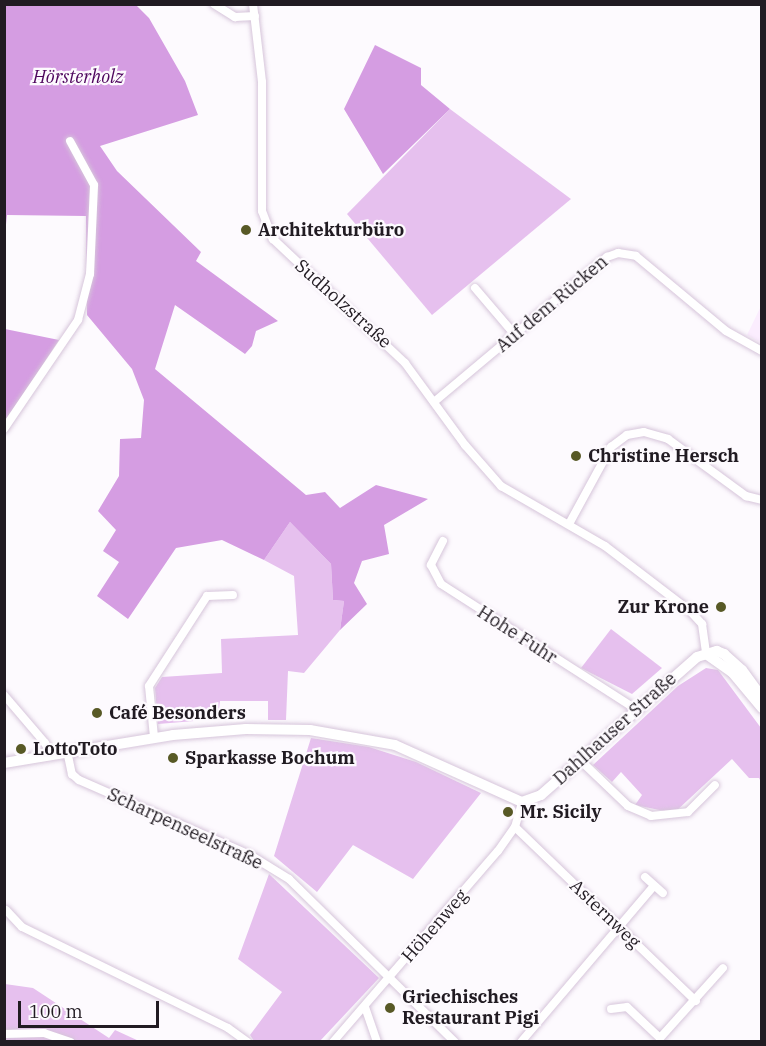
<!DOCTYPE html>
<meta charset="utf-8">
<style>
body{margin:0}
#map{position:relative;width:766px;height:1046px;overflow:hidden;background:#fdfafe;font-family:"IBM Plex Serif",serif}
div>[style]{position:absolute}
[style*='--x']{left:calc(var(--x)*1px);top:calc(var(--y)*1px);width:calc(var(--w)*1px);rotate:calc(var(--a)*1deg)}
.built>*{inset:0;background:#fbedfe}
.green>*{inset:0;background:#e6c0ee}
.forest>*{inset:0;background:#d59de2}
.roads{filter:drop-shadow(0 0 2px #d6c5da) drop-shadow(0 0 2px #d6c5da)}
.minor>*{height:8px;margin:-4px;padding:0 4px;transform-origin:4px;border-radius:4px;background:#fff}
.tertiary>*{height:10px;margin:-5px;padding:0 5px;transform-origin:5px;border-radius:5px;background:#fff}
.dots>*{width:16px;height:16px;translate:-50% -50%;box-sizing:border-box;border:3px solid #fdfafe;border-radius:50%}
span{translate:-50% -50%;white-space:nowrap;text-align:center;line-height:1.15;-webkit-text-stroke:4.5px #fdfafe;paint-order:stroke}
.park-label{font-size:18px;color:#4e065d;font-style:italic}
.poi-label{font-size:18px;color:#211b22;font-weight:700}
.left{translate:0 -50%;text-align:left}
.right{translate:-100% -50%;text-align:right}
.street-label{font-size:18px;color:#211b22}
.frame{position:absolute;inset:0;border:6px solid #211b22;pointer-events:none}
.scale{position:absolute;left:18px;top:1001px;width:141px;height:27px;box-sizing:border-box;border:3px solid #211b22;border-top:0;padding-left:8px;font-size:18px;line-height:21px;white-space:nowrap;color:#211b22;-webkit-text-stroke:4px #fdfafe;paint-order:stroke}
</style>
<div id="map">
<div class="built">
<i style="clip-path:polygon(761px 306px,761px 343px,747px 335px)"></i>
</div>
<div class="green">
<i style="clip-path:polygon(450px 109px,571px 199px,432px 315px,347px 214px)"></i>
<i style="clip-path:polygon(290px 522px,331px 564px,333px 600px,344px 601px,340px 630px,304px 673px,288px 671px,286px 720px,268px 720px,268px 701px,220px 701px,218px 719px,158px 724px,155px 688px,162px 677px,222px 673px,221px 639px,298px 635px,294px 576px,264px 560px)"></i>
<i style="clip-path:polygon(611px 629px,662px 668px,632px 694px,581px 668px)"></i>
<i style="clip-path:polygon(706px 668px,718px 670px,761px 728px,761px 782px,759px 778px,749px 778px,732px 759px,674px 813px,635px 805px,642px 795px,621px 772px,612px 782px,593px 765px,678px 686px)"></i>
<i style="clip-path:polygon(311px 738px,369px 747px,416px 762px,481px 793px,413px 879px,353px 845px,317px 892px,274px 856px)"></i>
<i style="clip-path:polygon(269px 874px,379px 978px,320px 1041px,254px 1041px,250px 1035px,282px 992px,238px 959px)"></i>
<i style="clip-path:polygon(5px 984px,33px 988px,109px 1038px,115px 1030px,139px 1041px,5px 1042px)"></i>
</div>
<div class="forest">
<i style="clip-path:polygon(5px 5px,136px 5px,149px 18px,185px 81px,198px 115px,100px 146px,117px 171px,201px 252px,196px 261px,278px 321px,256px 331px,252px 346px,245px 354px,175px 305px,155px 369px,306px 495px,325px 492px,340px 508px,376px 485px,428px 499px,384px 525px,389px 554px,362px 561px,354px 583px,367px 604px,340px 630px,344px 601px,333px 600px,331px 564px,290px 522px,264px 560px,222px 540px,176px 548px,128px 619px,97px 596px,119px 562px,103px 551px,116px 530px,98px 511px,119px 476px,120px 439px,141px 438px,144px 400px,132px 369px,87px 315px,86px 216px,7px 215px,5px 234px)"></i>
<i style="clip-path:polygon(375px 45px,421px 68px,421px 85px,450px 109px,383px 174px,344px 109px)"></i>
<i style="clip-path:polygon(5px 329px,59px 340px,5px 422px)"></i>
</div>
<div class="roads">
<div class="minor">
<i style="--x:214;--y:4;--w:25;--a:32"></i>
<i style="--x:235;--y:17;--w:20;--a:-3"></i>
<i style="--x:253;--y:4;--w:79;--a:83.4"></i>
<i style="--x:262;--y:82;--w:129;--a:90"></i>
<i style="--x:262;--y:211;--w:30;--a:69"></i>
<i style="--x:273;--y:239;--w:181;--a:43.2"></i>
<i style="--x:405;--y:363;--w:102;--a:53.8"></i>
<i style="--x:465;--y:445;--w:55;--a:48.7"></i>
<i style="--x:501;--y:486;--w:120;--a:30"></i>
<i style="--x:605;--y:546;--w:107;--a:37.4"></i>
<i style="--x:690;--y:611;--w:18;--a:47"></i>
<i style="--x:702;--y:624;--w:30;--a:82"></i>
<i style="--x:475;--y:288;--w:62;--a:49.6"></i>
<i style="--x:434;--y:402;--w:226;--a:-40"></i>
<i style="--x:607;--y:257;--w:12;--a:-20"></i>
<i style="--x:618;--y:253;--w:18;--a:9"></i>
<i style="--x:636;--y:256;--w:117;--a:39.8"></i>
<i style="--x:726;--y:331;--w:41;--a:29.1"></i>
<i style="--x:4;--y:429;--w:132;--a:-55.8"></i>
<i style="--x:78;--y:320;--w:48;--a:-75.4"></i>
<i style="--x:90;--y:274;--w:89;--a:-87.4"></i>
<i style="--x:94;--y:185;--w:50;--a:-118.6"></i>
<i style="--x:569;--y:524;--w:88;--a:-61.4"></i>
<i style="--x:611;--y:447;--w:20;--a:-37"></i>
<i style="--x:627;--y:435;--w:17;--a:-10"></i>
<i style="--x:644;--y:432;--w:25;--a:16"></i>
<i style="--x:668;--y:439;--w:97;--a:36.2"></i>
<i style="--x:746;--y:496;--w:16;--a:14"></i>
<i style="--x:443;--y:541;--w:27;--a:117"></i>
<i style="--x:431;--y:565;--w:21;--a:62"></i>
<i style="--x:441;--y:584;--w:232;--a:32.7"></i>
<i style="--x:4;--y:695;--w:63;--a:49.5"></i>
<i style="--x:45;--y:743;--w:13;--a:63"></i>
<i style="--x:154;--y:737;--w:51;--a:-95.6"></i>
<i style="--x:149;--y:686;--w:107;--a:-57.2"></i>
<i style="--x:207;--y:596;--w:26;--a:-2"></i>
<i style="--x:67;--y:751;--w:24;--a:78"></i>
<i style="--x:72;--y:774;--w:9;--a:41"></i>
<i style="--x:79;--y:780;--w:187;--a:23.7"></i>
<i style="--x:250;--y:855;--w:46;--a:31.6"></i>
<i style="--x:289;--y:879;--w:233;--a:44.5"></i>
<i style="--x:580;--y:760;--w:66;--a:43.8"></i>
<i style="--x:628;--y:806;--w:25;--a:23"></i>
<i style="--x:651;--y:816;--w:37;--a:-6"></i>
<i style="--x:688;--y:812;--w:38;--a:-45"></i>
<i style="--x:515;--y:827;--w:251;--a:43.9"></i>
<i style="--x:645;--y:877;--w:24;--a:42"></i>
<i style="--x:6;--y:910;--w:23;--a:47"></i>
<i style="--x:22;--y:927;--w:229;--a:26.1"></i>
<i style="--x:228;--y:1028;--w:24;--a:36"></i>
<i style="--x:365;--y:1007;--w:37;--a:71"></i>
<i style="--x:611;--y:1009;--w:16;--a:-7"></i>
<i style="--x:627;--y:1007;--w:45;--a:43.2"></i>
<i style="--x:660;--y:1038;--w:94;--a:-48"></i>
<i style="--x:4;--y:1034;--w:40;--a:-1.4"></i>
<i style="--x:44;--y:1033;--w:28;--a:19"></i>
<i style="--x:333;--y:1042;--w:252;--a:-49.2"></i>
<i style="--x:498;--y:851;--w:29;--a:-55"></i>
<i style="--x:515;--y:827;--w:26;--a:-74"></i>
<i style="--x:521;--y:1042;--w:205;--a:-49.6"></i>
</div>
<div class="tertiary">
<i style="--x:706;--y:654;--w:32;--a:35"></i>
<i style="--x:732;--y:672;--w:47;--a:50.2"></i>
<i style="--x:4;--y:763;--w:171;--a:-9.4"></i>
<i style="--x:173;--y:735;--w:73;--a:-4.7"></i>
<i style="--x:246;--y:729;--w:64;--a:0.9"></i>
<i style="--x:310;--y:730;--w:86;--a:10"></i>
<i style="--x:395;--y:745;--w:139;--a:24.2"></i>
<i style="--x:522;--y:802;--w:20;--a:-20"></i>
<i style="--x:541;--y:795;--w:208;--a:-41.5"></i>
<i style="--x:697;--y:657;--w:21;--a:-17"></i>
<i style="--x:717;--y:651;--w:8;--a:23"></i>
<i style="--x:724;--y:654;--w:24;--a:42"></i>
<i style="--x:742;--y:670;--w:34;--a:54"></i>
</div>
</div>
<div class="dots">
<i style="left:246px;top:230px;background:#585926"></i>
<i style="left:576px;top:456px;background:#585926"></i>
<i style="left:721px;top:607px;background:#585926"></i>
<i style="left:97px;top:713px;background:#585926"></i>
<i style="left:21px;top:749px;background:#585926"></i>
<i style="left:173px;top:758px;background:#585926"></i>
<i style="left:508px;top:812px;background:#585926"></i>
<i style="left:390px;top:1008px;background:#585926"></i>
</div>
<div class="park-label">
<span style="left:78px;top:77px">Hörsterholz</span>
</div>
<div class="poi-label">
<span class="left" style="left:258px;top:230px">Architekturbüro</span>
<span class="left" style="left:588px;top:456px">Christine Hersch</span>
<span class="right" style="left:709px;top:607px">Zur Krone</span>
<span class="left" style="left:109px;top:713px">Café Besonders</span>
<span class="left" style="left:33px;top:749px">LottoToto</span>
<span class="left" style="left:185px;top:758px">Sparkasse Bochum</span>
<span class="left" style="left:520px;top:812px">Mr. Sicily</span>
<span class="left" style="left:402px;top:1008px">Griechisches<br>Restaurant Pigi</span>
</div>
<div class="street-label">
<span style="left:343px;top:304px;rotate:42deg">Sudholzstraße</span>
<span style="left:552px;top:304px;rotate:-40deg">Auf dem Rücken</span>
<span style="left:517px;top:635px;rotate:33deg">Hohe Fuhr</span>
<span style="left:615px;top:729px;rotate:-42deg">Dahlhauser Straße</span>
<span style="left:185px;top:829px;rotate:25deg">Scharpenseelstraße</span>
<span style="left:605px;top:914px;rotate:44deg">Asternweg</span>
<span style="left:435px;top:926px;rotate:-49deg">Höhenweg</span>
</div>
<div class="frame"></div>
<div class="scale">100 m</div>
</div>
